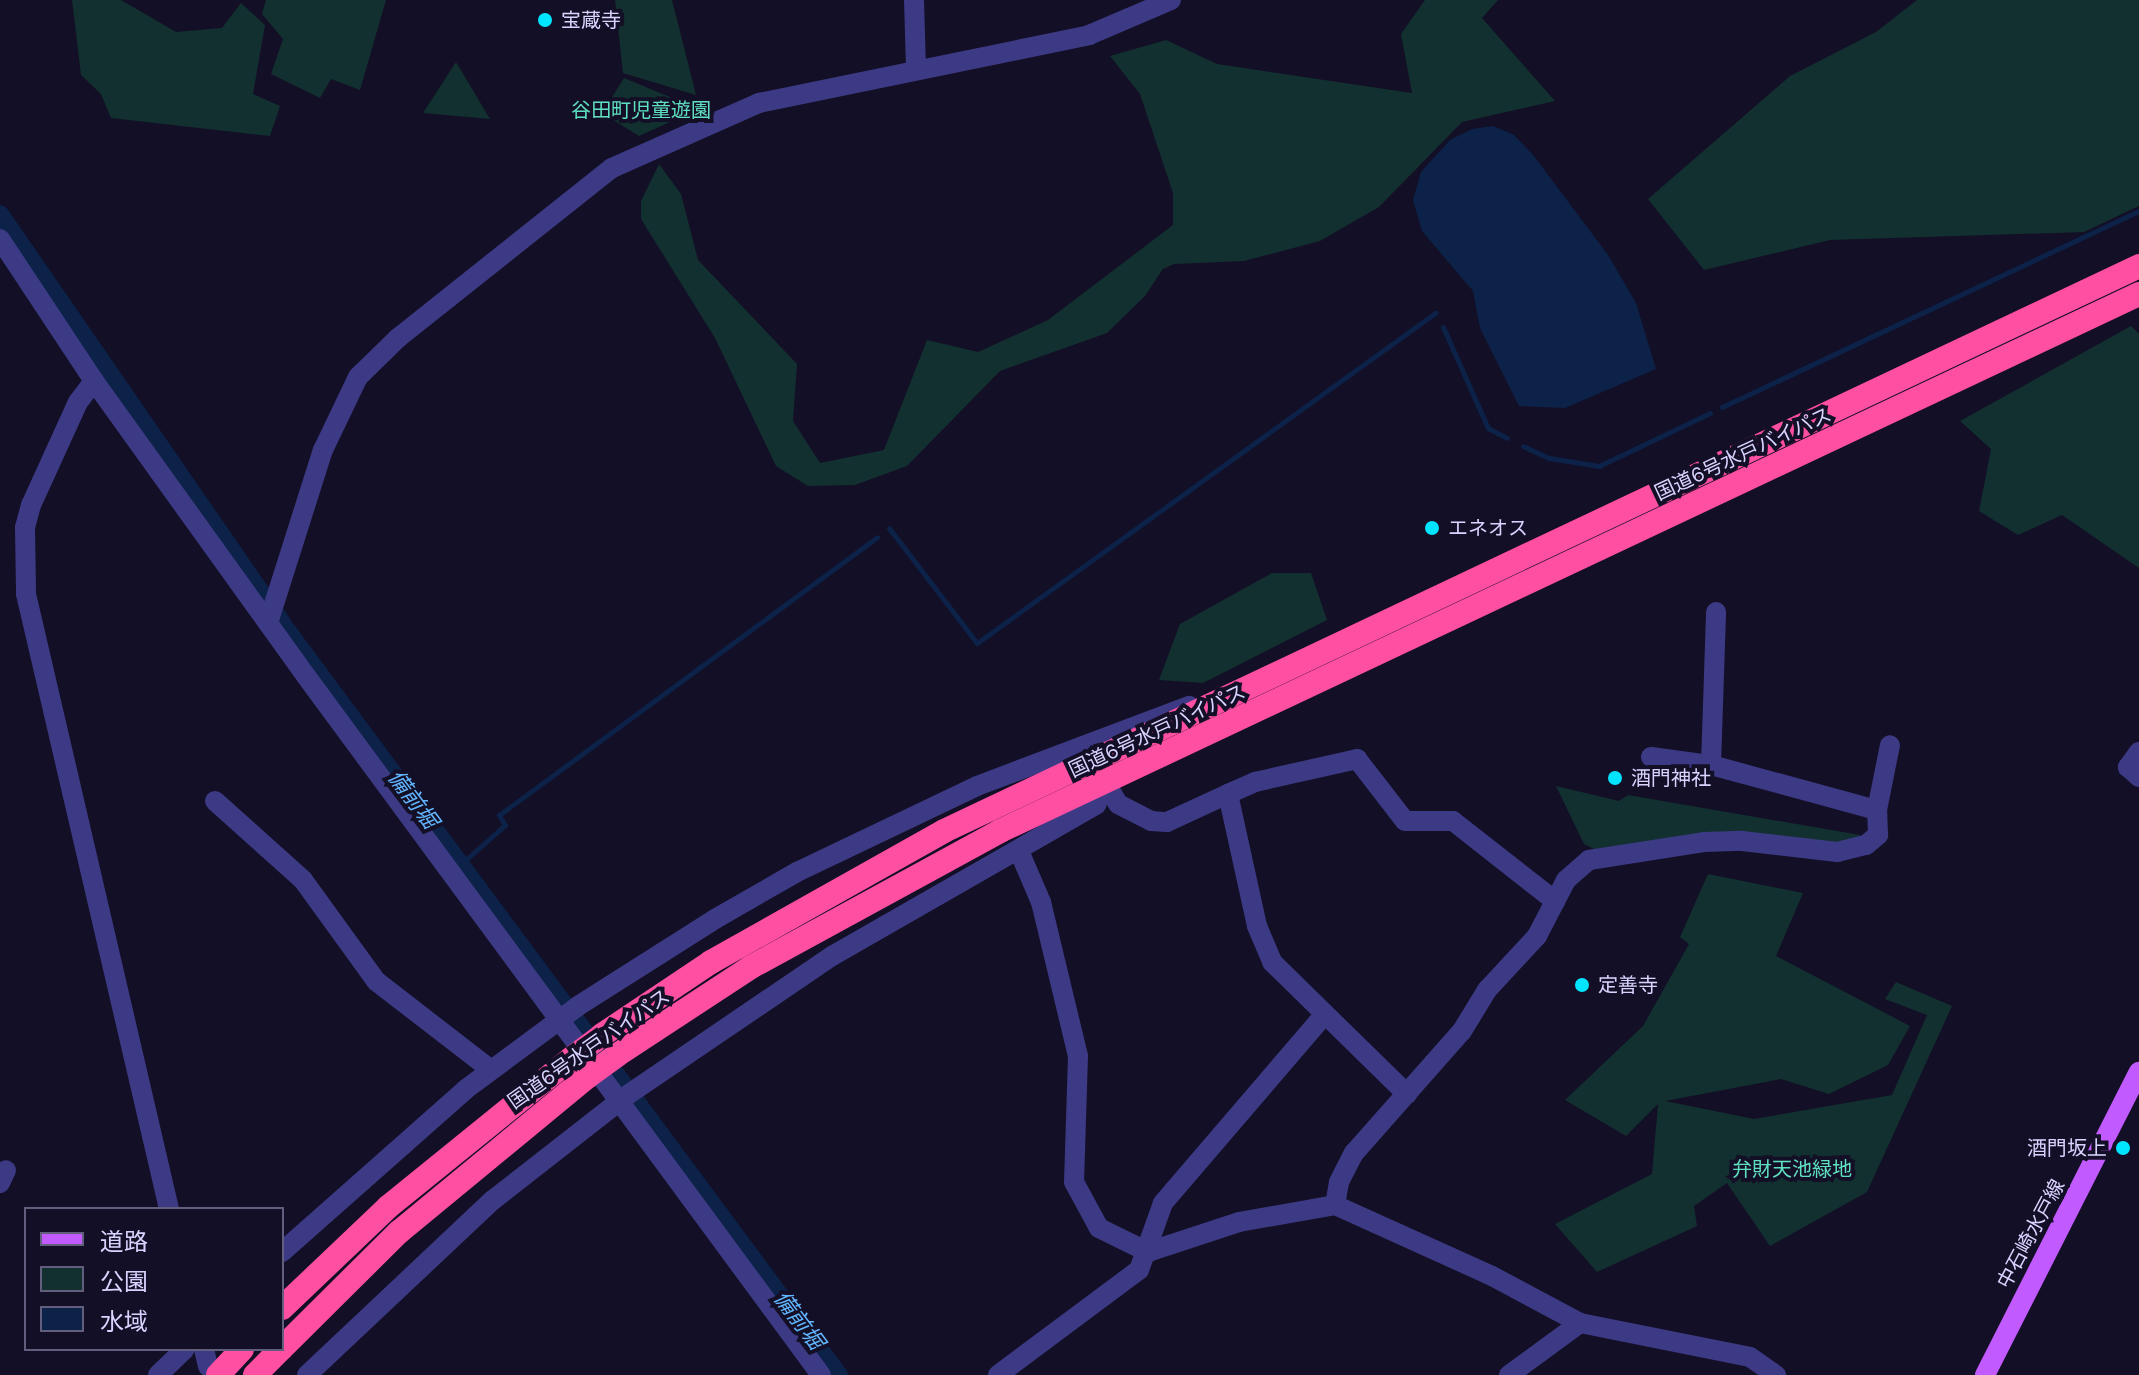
<!DOCTYPE html>
<meta charset="utf-8">
<style>
body{margin:0}
#map{position:relative;width:2139px;height:1375px;overflow:hidden;background:#130f26;font-family:"DM Sans","Noto Sans JP",sans-serif}
div>[style]{position:absolute}
[style*='--x']{left:calc(var(--x)*1px);top:calc(var(--y)*1px);width:calc(var(--w)*1px);rotate:calc(var(--a)*1deg)}
.green>*{inset:0;background:#12302f}
.water>*{inset:0;background:#0c2248}
.stream>*{height:5px;margin:-2.5px;padding:0 2.5px;transform-origin:2.5px;border-radius:2.5px;background:#0c2248}
.canal>*{height:18px;margin:-9px;padding:0 9px;transform-origin:9px;border-radius:9px;background:#0c2248}
.minor>*{height:20px;margin:-10px;padding:0 10px;transform-origin:10px;border-radius:10px;background:#3d3a85}
.major>*{height:20px;margin:-10px;padding:0 10px;transform-origin:10px;border-radius:10px;background:#c25bff}
.highway>*{height:24px;margin:-12px;padding:0 12px;transform-origin:12px;border-radius:12px;background:#ff4fa3}
.highway-bridge>*{height:24px;margin:-12px;padding:0 12px;transform-origin:12px;border-radius:12px;background:#ff4fa3}
.dots>*{width:22px;height:22px;translate:-50% -50%;box-sizing:border-box;border:4px solid #130f26;border-radius:50%}
span{translate:-50% -50%;white-space:nowrap;text-align:center;line-height:1.15;-webkit-text-stroke:8px #130f26;paint-order:stroke}
.poi-label{font-size:20px;color:#d9d4ff}
.left{translate:0 -50%;text-align:left}
.right{translate:-100% -50%;text-align:right}
.park-label{font-size:20px;color:#5fe0c0}
.street-label{font-size:20px;color:#d9d4ff}
.water-label{font-size:22px;color:#62b6ff;font-style:italic}
.legend{position:absolute;left:24px;top:1207px;width:260px;height:144px;box-sizing:border-box;background:#130f26;border:2px solid #625e7d;margin:0;padding:10px 14px;list-style:none;font-size:24px;color:#d9d4ff}
.legend li{display:flex;align-items:center;gap:16px;height:40px}
.legend b{width:40px;border:2px solid #625e7d}
</style>
<div id="map">
<div class="green">
<i style="clip-path:polygon(72px 0,121px 0,176px 32px,222px 28px,241px 3px,265px 25px,253px 94px,280px 106px,270px 136px,111px 118px,101px 94px,81px 75px)"></i>
<i style="clip-path:polygon(266px 0,386px 0,360px 90px,331px 79px,320px 98px,271px 74px,283px 39px,262px 14px)"></i>
<i style="clip-path:polygon(615px 0,672px 0,696px 95px,623px 73px)"></i>
<i style="clip-path:polygon(1425px 0,1498px 0,1482px 18px,1555px 101px,1462px 122px,1379px 207px,1320px 241px,1244px 261px,1174px 264px,1163px 269px,1145px 296px,1107px 333px,1000px 371px,907px 466px,855px 485px,808px 486px,776px 466px,715px 338px,641px 219px,641px 201px,659px 164px,681px 194px,698px 260px,797px 364px,793px 421px,820px 463px,884px 450px,927px 340px,978px 352px,1048px 320px,1173px 225px,1173px 193px,1140px 94px,1110px 56px,1166px 40px,1217px 64px,1412px 93px,1401px 34px)"></i>
<i style="clip-path:polygon(1917px 0,2139px 0,2139px 206px,2084px 232px,1830px 240px,1704px 270px,1648px 199px,1790px 76px,1876px 32px)"></i>
<i style="clip-path:polygon(456px 62px,490px 119px,423px 113px)"></i>
<i style="clip-path:polygon(624px 78px,699px 109px,639px 136px,602px 113px)"></i>
<i style="clip-path:polygon(2131px 326px,2139px 334px,2139px 568px,2062px 515px,2018px 535px,1979px 511px,1991px 449px,1960px 421px)"></i>
<i style="clip-path:polygon(1272px 573px,1311px 573px,1327px 620px,1203px 683px,1159px 680px,1180px 624px)"></i>
<i style="clip-path:polygon(1556px 786px,1619px 801px,1628px 795px,1860px 835px,1859px 839px,1835px 844px,1598px 851px,1584px 844px)"></i>
<i style="clip-path:polygon(1708px 874px,1803px 893px,1776px 956px,1910px 1026px,1888px 1065px,1829px 1094px,1781px 1079px,1665px 1101px,1754px 1119px,1892px 1095px,1927px 1015px,1885px 999px,1896px 982px,1952px 1006px,1867px 1192px,1770px 1246px,1727px 1183px,1694px 1206px,1697px 1226px,1597px 1272px,1555px 1224px,1652px 1174px,1658px 1104px,1626px 1136px,1565px 1100px,1643px 1026px,1689px 944px,1680px 937px)"></i>
</div>
<div class="water">
<i style="clip-path:polygon(1493px 126px,1514px 135px,1534px 156px,1608px 255px,1636px 303px,1656px 369px,1565px 408px,1519px 406px,1480px 328px,1473px 291px,1422px 231px,1413px 200px,1421px 172px,1450px 140px,1472px 129px)"></i>
</div>
<div class="stream">
<i style="--x:1443;--y:327;--w:111;--a:66"></i>
<i style="--x:1488;--y:428;--w:21;--a:28"></i>
<i style="--x:1722;--y:407;--w:461;--a:-25.2"></i>
<i style="--x:1523;--y:446;--w:29;--a:25"></i>
<i style="--x:1549;--y:458;--w:51;--a:9.1"></i>
<i style="--x:1599;--y:466;--w:123;--a:-25.5"></i>
<i style="--x:889;--y:528;--w:145;--a:52.6"></i>
<i style="--x:977;--y:643;--w:565;--a:-35.77"></i>
<i style="--x:461;--y:864;--w:59;--a:-41.6"></i>
<i style="--x:505;--y:825;--w:12;--a:-121"></i>
<i style="--x:499;--y:815;--w:469;--a:-36.3"></i>
</div>
<div class="canal">
<i style="--x:0;--y:214;--w:495;--a:55.4"></i>
<i style="--x:281;--y:622;--w:937;--a:53.46"></i>
</div>
<div class="minor">
<i style="--x:914;--y:0;--w:67;--a:88.3"></i>
<i style="--x:0;--y:239;--w:170;--a:56.5"></i>
<i style="--x:94;--y:381;--w:363;--a:54.3"></i>
<i style="--x:306;--y:676;--w:868;--a:53.62"></i>
<i style="--x:94;--y:381;--w:26;--a:127"></i>
<i style="--x:78;--y:402;--w:113;--a:114.5"></i>
<i style="--x:31;--y:505;--w:23;--a:105"></i>
<i style="--x:25;--y:527;--w:67;--a:89.1"></i>
<i style="--x:26;--y:594;--w:631;--a:76.91"></i>
<i style="--x:268;--y:623;--w:182;--a:-72.4"></i>
<i style="--x:323;--y:450;--w:81;--a:-64.4"></i>
<i style="--x:358;--y:377;--w:56;--a:-44.3"></i>
<i style="--x:398;--y:338;--w:273;--a:-38.5"></i>
<i style="--x:612;--y:168;--w:161;--a:-23.9"></i>
<i style="--x:759;--y:103;--w:337;--a:-11.6"></i>
<i style="--x:1089;--y:35;--w:89;--a:-23.1"></i>
<i style="--x:2139;--y:752;--w:19;--a:126"></i>
<i style="--x:2128;--y:767;--w:15;--a:42"></i>
<i style="--x:1651;--y:757;--w:61;--a:7.6"></i>
<i style="--x:1711;--y:765;--w:172;--a:15.2"></i>
<i style="--x:1711;--y:765;--w:153;--a:-88.1"></i>
<i style="--x:1106;--y:783;--w:24;--a:60"></i>
<i style="--x:1118;--y:804;--w:37;--a:27"></i>
<i style="--x:1151;--y:821;--w:16;--a:4"></i>
<i style="--x:1167;--y:822;--w:67;--a:-24.7"></i>
<i style="--x:1228;--y:794;--w:135;--a:77.6"></i>
<i style="--x:1257;--y:926;--w:39;--a:67"></i>
<i style="--x:1272;--y:962;--w:189;--a:44.4"></i>
<i style="--x:1228;--y:794;--w:30;--a:-24"></i>
<i style="--x:1255;--y:782;--w:105;--a:-12.7"></i>
<i style="--x:1357;--y:759;--w:78;--a:52.3"></i>
<i style="--x:1405;--y:821;--w:48;--a:0"></i>
<i style="--x:1453;--y:821;--w:130;--a:38.1"></i>
<i style="--x:215;--y:801;--w:118;--a:41.9"></i>
<i style="--x:303;--y:880;--w:125;--a:54.1"></i>
<i style="--x:376;--y:981;--w:145;--a:37.7"></i>
<i style="--x:1019;--y:851;--w:56;--a:66.7"></i>
<i style="--x:1041;--y:902;--w:158;--a:76.5"></i>
<i style="--x:1078;--y:1056;--w:126;--a:91.8"></i>
<i style="--x:1074;--y:1182;--w:52;--a:61.5"></i>
<i style="--x:1099;--y:1228;--w:55;--a:26.1"></i>
<i style="--x:1148;--y:1252;--w:96;--a:-18.2"></i>
<i style="--x:1239;--y:1222;--w:97;--a:-10"></i>
<i style="--x:1335;--y:1205;--w:172;--a:24.3"></i>
<i style="--x:1492;--y:1276;--w:100;--a:28.1"></i>
<i style="--x:1580;--y:1323;--w:173;--a:11.3"></i>
<i style="--x:1750;--y:1357;--w:32;--a:35"></i>
<i style="--x:0;--y:1183;--w:14;--a:-65"></i>
<i style="--x:1335;--y:1205;--w:23;--a:-80"></i>
<i style="--x:1339;--y:1182;--w:33;--a:-63"></i>
<i style="--x:1354;--y:1153;--w:163;--a:-48.5"></i>
<i style="--x:1462;--y:1031;--w:48;--a:-58.6"></i>
<i style="--x:1487;--y:990;--w:74;--a:-47.2"></i>
<i style="--x:1537;--y:936;--w:63;--a:-62.6"></i>
<i style="--x:1566;--y:880;--w:30;--a:-41"></i>
<i style="--x:1589;--y:860;--w:116;--a:-8.9"></i>
<i style="--x:1704;--y:842;--w:38;--a:-2"></i>
<i style="--x:1742;--y:841;--w:96;--a:6.6"></i>
<i style="--x:1837;--y:852;--w:30;--a:-14"></i>
<i style="--x:1866;--y:845;--w:16;--a:-40"></i>
<i style="--x:1878;--y:835;--w:25;--a:-92"></i>
<i style="--x:1877;--y:810;--w:66;--a:-78.7"></i>
<i style="--x:282;--y:1252;--w:246;--a:-41.5"></i>
<i style="--x:466;--y:1089;--w:139;--a:-36.5"></i>
<i style="--x:578;--y:1006;--w:162;--a:-32.4"></i>
<i style="--x:715;--y:919;--w:95;--a:-29.8"></i>
<i style="--x:797;--y:872;--w:199;--a:-25.5"></i>
<i style="--x:977;--y:786;--w:227;--a:-20.7"></i>
<i style="--x:204;--y:1349;--w:18;--a:77"></i>
<i style="--x:158;--y:1375;--w:37;--a:-44"></i>
<i style="--x:307;--y:1375;--w:255;--a:-43.3"></i>
<i style="--x:493;--y:1200;--w:169;--a:-38"></i>
<i style="--x:626;--y:1096;--w:249;--a:-34.2"></i>
<i style="--x:832;--y:956;--w:304;--a:-29.8"></i>
<i style="--x:1096;--y:805;--w:24;--a:-66"></i>
<i style="--x:998;--y:1375;--w:176;--a:-36.7"></i>
<i style="--x:1139;--y:1270;--w:71;--a:-70.3"></i>
<i style="--x:1163;--y:1203;--w:248;--a:-49.4"></i>
<i style="--x:1509;--y:1375;--w:88;--a:-36.2"></i>
</div>
<div class="major">
<i style="--x:1985;--y:1375;--w:340;--a:-63.1"></i>
</div>
<div class="highway">
<i style="--x:602;--y:1035;--w:131;--a:-33.8"></i>
<i style="--x:711;--y:962;--w:267;--a:-29.3"></i>
<i style="--x:944;--y:831;--w:1322;--a:-25.3"></i>
<i style="--x:617;--y:1055;--w:160;--a:-33.3"></i>
<i style="--x:751;--y:967;--w:284;--a:-28.6"></i>
<i style="--x:1000;--y:831;--w:1259;--a:-25.24"></i>
<i style="--x:282;--y:1308;--w:146;--a:-43.6"></i>
<i style="--x:388;--y:1207;--w:237;--a:-39"></i>
<i style="--x:282;--y:1348;--w:165;--a:-44.8"></i>
<i style="--x:399;--y:1232;--w:244;--a:-39.5"></i>
<i style="--x:218;--y:1375;--w:35;--a:-47"></i>
<i style="--x:255;--y:1375;--w:37;--a:-45"></i>
</div>
<div class="highway-bridge">
<i style="--x:572;--y:1058;--w:38;--a:-37"></i>
<i style="--x:587;--y:1077;--w:37;--a:-36"></i>
</div>
<div class="dots">
<i style="left:545px;top:20px;background:#00e5ff"></i>
<i style="left:1432px;top:528px;background:#00e5ff"></i>
<i style="left:1615px;top:778px;background:#00e5ff"></i>
<i style="left:1582px;top:985px;background:#00e5ff"></i>
<i style="left:2123px;top:1148px;background:#00e5ff"></i>
</div>
<div class="poi-label">
<span class="left" style="left:561px;top:20px">宝蔵寺</span>
<span class="left" style="left:1448px;top:528px">エネオス</span>
<span class="left" style="left:1631px;top:778px">酒門神社</span>
<span class="left" style="left:1598px;top:985px">定善寺</span>
<span class="right" style="left:2107px;top:1148px">酒門坂上</span>
</div>
<div class="park-label">
<span style="left:641px;top:110px">谷田町児童遊園</span>
<span style="left:1792px;top:1169px">弁財天池緑地</span>
</div>
<div class="street-label">
<span style="left:1743px;top:454px;rotate:-25deg">国道6号水戸バイパス</span>
<span style="left:1157px;top:731px;rotate:-25deg">国道6号水戸バイパス</span>
<span style="left:589px;top:1049px;rotate:-35deg">国道6号水戸バイパス</span>
<span style="left:2031px;top:1234px;rotate:-62deg">中石崎水戸線</span>
</div>
<div class="water-label">
<span style="left:413px;top:799px;rotate:53deg">備前堀</span>
<span style="left:799px;top:1320px;rotate:53deg">備前堀</span>
</div>
<ul class="legend">
<li><b style="height:10px;background:#c25bff"></b>道路</li>
<li><b style="height:22px;background:#12302f"></b>公園</li>
<li><b style="height:22px;background:#0c2248"></b>水域</li>
</ul>
</div>
